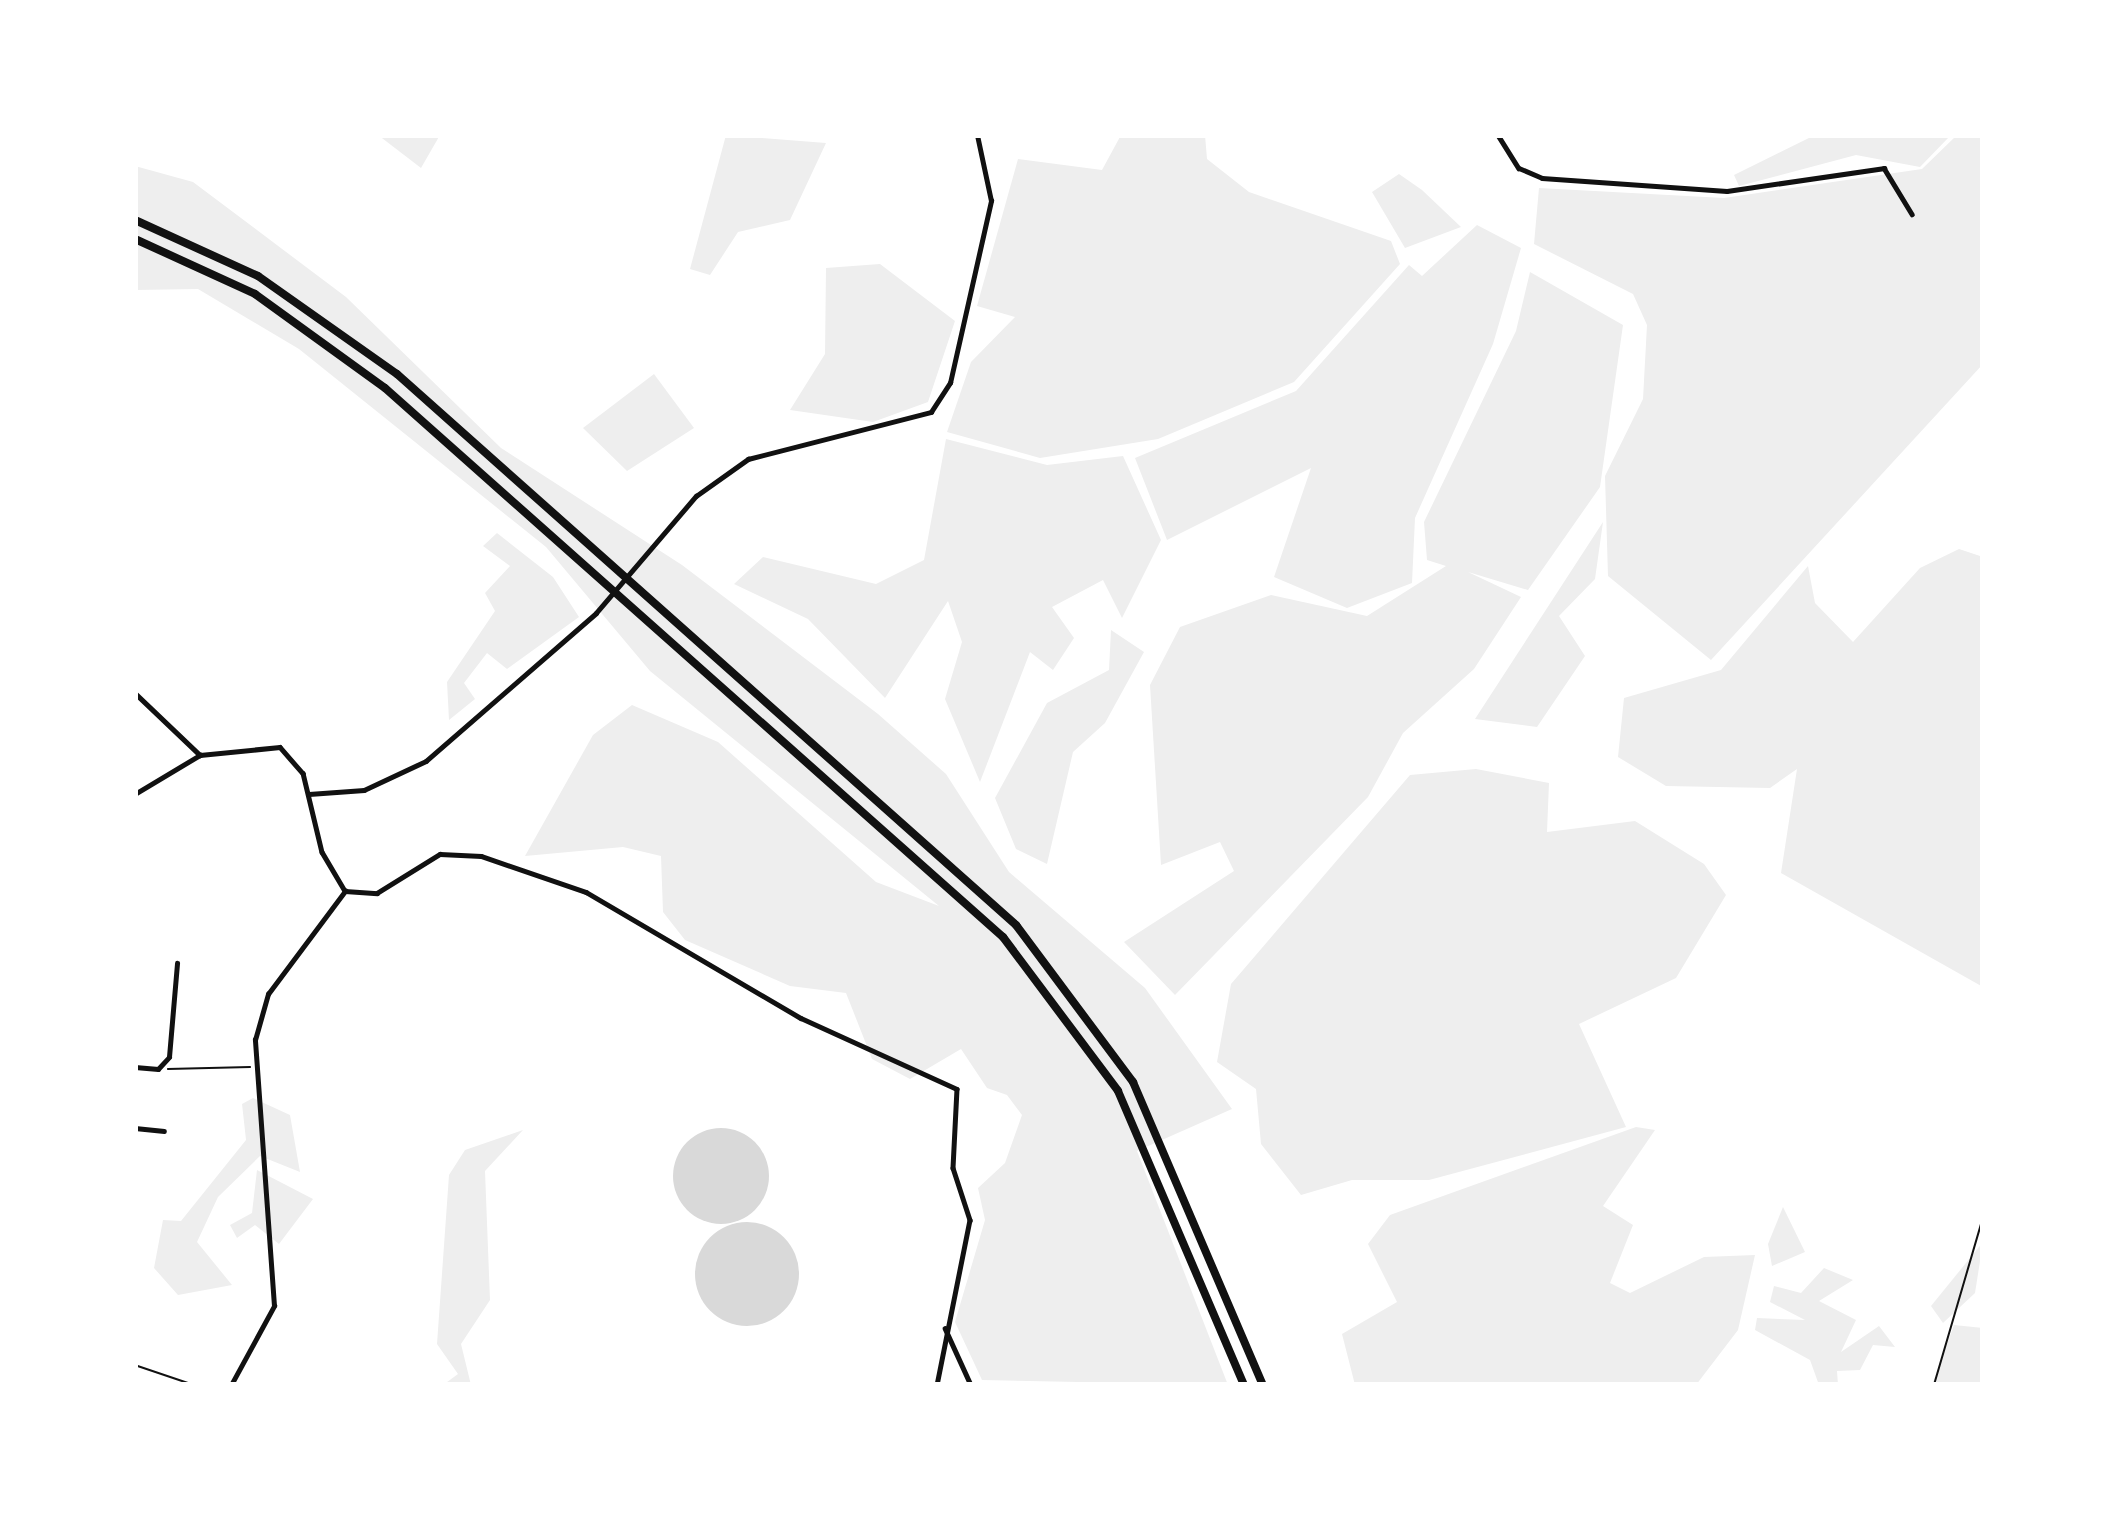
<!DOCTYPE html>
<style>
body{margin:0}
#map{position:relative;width:2118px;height:1520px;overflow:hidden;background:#fff;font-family:"Open Sans",sans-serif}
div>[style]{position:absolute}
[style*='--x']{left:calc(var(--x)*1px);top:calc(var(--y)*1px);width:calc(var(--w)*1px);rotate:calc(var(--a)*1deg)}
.green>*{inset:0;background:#eee}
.water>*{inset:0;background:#d9d9d9}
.round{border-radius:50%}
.path>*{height:1.5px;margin:-0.75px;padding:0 0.75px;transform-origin:0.75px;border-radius:0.75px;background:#111}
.minor>*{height:4.5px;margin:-2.25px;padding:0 2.25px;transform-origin:2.25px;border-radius:2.25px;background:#111}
.motorway>*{height:8px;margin:-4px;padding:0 4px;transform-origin:4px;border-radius:4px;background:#111}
span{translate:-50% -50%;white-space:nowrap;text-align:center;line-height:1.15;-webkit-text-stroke:9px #fff;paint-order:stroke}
.frame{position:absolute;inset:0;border:138px solid #fff;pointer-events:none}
</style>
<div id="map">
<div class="green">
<i style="clip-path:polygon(378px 135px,440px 135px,421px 168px)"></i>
<i style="clip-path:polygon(726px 135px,826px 143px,790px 220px,738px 232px,710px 275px,690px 269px)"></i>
<i style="clip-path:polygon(1121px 135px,1205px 135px,1207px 159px,1249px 192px,1391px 241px,1400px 264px,1294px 382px,1158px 439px,1040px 458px,947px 432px,971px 362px,1015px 317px,977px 306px,1018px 159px,1102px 170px)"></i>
<i style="clip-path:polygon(1815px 135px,1951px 135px,1920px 167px,1856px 155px,1739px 186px,1734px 175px)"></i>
<i style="clip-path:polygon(1957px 135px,1983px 135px,1983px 364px,1711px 660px,1608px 576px,1605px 476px,1643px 399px,1647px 325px,1633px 294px,1534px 244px,1539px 188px,1724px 198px,1922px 169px)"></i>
<i style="clip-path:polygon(135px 166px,193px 182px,346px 297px,501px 448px,682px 565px,878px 714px,946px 774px,1009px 872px,1145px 988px,1232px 1109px,1137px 1151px,1228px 1385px,982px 1380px,955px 1322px,985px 1220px,978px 1188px,1005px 1163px,1022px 1115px,1007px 1095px,987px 1088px,961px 1049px,910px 1079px,872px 1059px,846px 993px,790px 986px,685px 940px,663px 912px,661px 856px,623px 847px,525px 856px,593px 735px,632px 705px,718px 742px,876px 882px,939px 906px,650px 671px,546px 547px,299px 349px,198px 289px,135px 290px)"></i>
<i style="clip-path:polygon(1399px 174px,1422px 190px,1461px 227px,1405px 248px,1372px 192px)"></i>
<i style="clip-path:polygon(1477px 225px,1521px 248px,1493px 344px,1415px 518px,1412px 583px,1347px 608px,1274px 577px,1311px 468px,1167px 540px,1135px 458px,1296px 391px,1409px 265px,1422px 276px)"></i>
<i style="clip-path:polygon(880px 264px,955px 321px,928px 402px,873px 422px,790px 410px,825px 354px,826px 268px)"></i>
<i style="clip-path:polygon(1530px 272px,1623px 325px,1600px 487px,1528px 590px,1468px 572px,1521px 597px,1474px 669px,1403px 733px,1368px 797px,1175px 995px,1124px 942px,1234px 871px,1220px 842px,1161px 865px,1150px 685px,1180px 627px,1271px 595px,1367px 616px,1446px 566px,1427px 560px,1424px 522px,1516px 331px)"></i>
<i style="clip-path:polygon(654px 374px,694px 428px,627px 471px,583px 428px)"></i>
<i style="clip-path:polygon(946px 439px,1047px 465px,1123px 456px,1161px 540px,1122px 618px,1103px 580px,1052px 607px,1074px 638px,1053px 670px,1030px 652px,980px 782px,945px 699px,962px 642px,948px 601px,885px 698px,808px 619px,734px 584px,763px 557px,876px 584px,924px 560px)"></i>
<i style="clip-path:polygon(1603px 522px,1595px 579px,1559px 616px,1585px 656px,1537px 727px,1475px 719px)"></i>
<i style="clip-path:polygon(497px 533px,553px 577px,579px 617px,507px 669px,487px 653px,464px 683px,475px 699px,449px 720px,447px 682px,495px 611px,485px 593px,510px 566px,483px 546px)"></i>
<i style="clip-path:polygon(1959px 549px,1983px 557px,1983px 987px,1781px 873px,1797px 769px,1770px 788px,1666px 786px,1618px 757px,1624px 698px,1721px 670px,1808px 566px,1815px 603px,1853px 642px,1920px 568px)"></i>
<i style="clip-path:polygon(1111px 630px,1144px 652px,1105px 723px,1073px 752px,1047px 864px,1016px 849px,995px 798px,1047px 703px,1109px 670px)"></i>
<i style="clip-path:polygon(1476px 769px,1549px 783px,1547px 832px,1635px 821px,1704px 864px,1726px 895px,1676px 978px,1579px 1024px,1626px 1127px,1429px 1180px,1352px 1180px,1301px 1195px,1261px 1144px,1256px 1089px,1217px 1062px,1231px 984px,1410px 775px)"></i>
<i style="clip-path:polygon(253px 1098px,290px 1115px,300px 1172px,260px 1156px,218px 1197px,197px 1242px,232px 1285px,178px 1295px,154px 1268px,163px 1220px,181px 1221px,246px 1140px,242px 1104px)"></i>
<i style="clip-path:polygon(1636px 1127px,1655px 1130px,1603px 1206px,1633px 1225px,1610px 1283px,1630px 1293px,1704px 1257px,1755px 1255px,1738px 1330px,1696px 1385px,1355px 1385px,1342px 1334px,1397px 1302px,1368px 1244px,1390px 1215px)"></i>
<i style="clip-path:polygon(523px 1130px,485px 1171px,490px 1300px,461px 1344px,471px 1385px,443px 1385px,458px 1374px,437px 1344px,449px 1175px,465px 1150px)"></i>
<i style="clip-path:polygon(257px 1170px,313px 1199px,279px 1244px,255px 1225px,237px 1238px,230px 1225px,252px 1213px)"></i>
<i style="clip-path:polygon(1783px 1207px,1805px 1252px,1772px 1266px,1768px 1244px)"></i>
<i style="clip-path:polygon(1983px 1242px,1975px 1293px,1943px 1323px,1931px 1306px)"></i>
<i style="clip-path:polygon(1824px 1268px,1853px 1280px,1819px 1301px,1856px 1320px,1841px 1352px,1879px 1326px,1895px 1347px,1873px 1345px,1860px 1370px,1837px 1371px,1838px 1385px,1819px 1385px,1810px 1360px,1755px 1330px,1757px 1318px,1805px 1320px,1770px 1302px,1774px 1286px,1801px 1293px)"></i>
<i style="clip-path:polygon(1954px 1325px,1983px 1328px,1983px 1385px,1932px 1385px)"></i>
</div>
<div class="water">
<i class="round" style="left:673px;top:1128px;width:96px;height:96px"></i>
<i class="round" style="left:695px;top:1222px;width:104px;height:104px"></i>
</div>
<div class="path">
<i style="--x:168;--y:1069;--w:82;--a:-1.4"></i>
<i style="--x:135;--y:1365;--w:62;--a:18.7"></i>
<i style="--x:1934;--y:1385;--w:175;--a:-73.7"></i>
</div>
<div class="minor">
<i style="--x:1498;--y:135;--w:39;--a:58"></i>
<i style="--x:1519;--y:168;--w:25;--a:23"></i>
<i style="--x:1542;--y:178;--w:185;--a:4"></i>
<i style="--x:1727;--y:191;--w:159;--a:-8.3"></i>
<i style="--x:1884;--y:168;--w:54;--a:58.7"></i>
<i style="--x:135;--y:693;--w:90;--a:43.6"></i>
<i style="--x:135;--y:794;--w:76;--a:-31"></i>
<i style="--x:200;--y:755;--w:80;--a:-5.7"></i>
<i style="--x:280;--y:747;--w:35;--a:49"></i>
<i style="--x:303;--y:773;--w:81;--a:76.5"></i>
<i style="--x:322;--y:852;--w:45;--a:59.5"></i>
<i style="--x:345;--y:891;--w:32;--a:4"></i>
<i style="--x:377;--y:893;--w:74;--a:-31.8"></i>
<i style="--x:440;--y:854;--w:41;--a:2.8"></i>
<i style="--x:481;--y:856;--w:111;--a:18.9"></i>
<i style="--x:586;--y:892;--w:249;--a:30.4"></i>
<i style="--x:801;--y:1018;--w:171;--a:24.5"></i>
<i style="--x:957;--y:1089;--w:79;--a:92.9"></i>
<i style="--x:953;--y:1168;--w:55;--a:71.9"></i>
<i style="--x:970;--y:1220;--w:168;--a:101.3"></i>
<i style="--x:309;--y:794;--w:55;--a:-4.2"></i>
<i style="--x:364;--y:790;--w:68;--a:-25.1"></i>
<i style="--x:426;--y:761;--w:225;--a:-41"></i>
<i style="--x:596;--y:613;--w:154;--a:-49.5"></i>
<i style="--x:696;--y:496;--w:64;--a:-35.4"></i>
<i style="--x:748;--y:459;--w:189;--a:-14.4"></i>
<i style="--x:931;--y:412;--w:35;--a:-57"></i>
<i style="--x:950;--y:383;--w:187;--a:-77.3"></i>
<i style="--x:991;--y:201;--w:67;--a:-102"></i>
<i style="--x:135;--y:1067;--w:23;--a:5"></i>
<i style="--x:158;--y:1069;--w:16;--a:-47"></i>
<i style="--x:169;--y:1057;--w:94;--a:-85.1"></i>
<i style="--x:135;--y:1128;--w:29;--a:6"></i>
<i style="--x:945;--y:1328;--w:63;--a:65.5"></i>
<i style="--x:231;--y:1385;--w:90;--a:-61.4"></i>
<i style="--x:274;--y:1306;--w:267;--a:-94.1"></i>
<i style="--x:255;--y:1040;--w:48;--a:-74.2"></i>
<i style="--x:268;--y:994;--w:129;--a:-53.2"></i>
</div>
<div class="motorway">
<i style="--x:135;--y:220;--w:135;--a:24.5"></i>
<i style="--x:258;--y:276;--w:170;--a:35.2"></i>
<i style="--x:397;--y:374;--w:829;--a:41.67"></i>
<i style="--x:1016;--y:925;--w:196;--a:53.3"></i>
<i style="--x:1133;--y:1082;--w:330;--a:66.8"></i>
<i style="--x:135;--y:239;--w:132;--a:24.6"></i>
<i style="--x:255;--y:294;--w:160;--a:35.9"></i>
<i style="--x:385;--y:388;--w:827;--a:41.62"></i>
<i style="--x:1003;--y:937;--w:192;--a:53.2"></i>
<i style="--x:1118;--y:1091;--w:320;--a:66.8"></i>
</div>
<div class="frame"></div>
</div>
